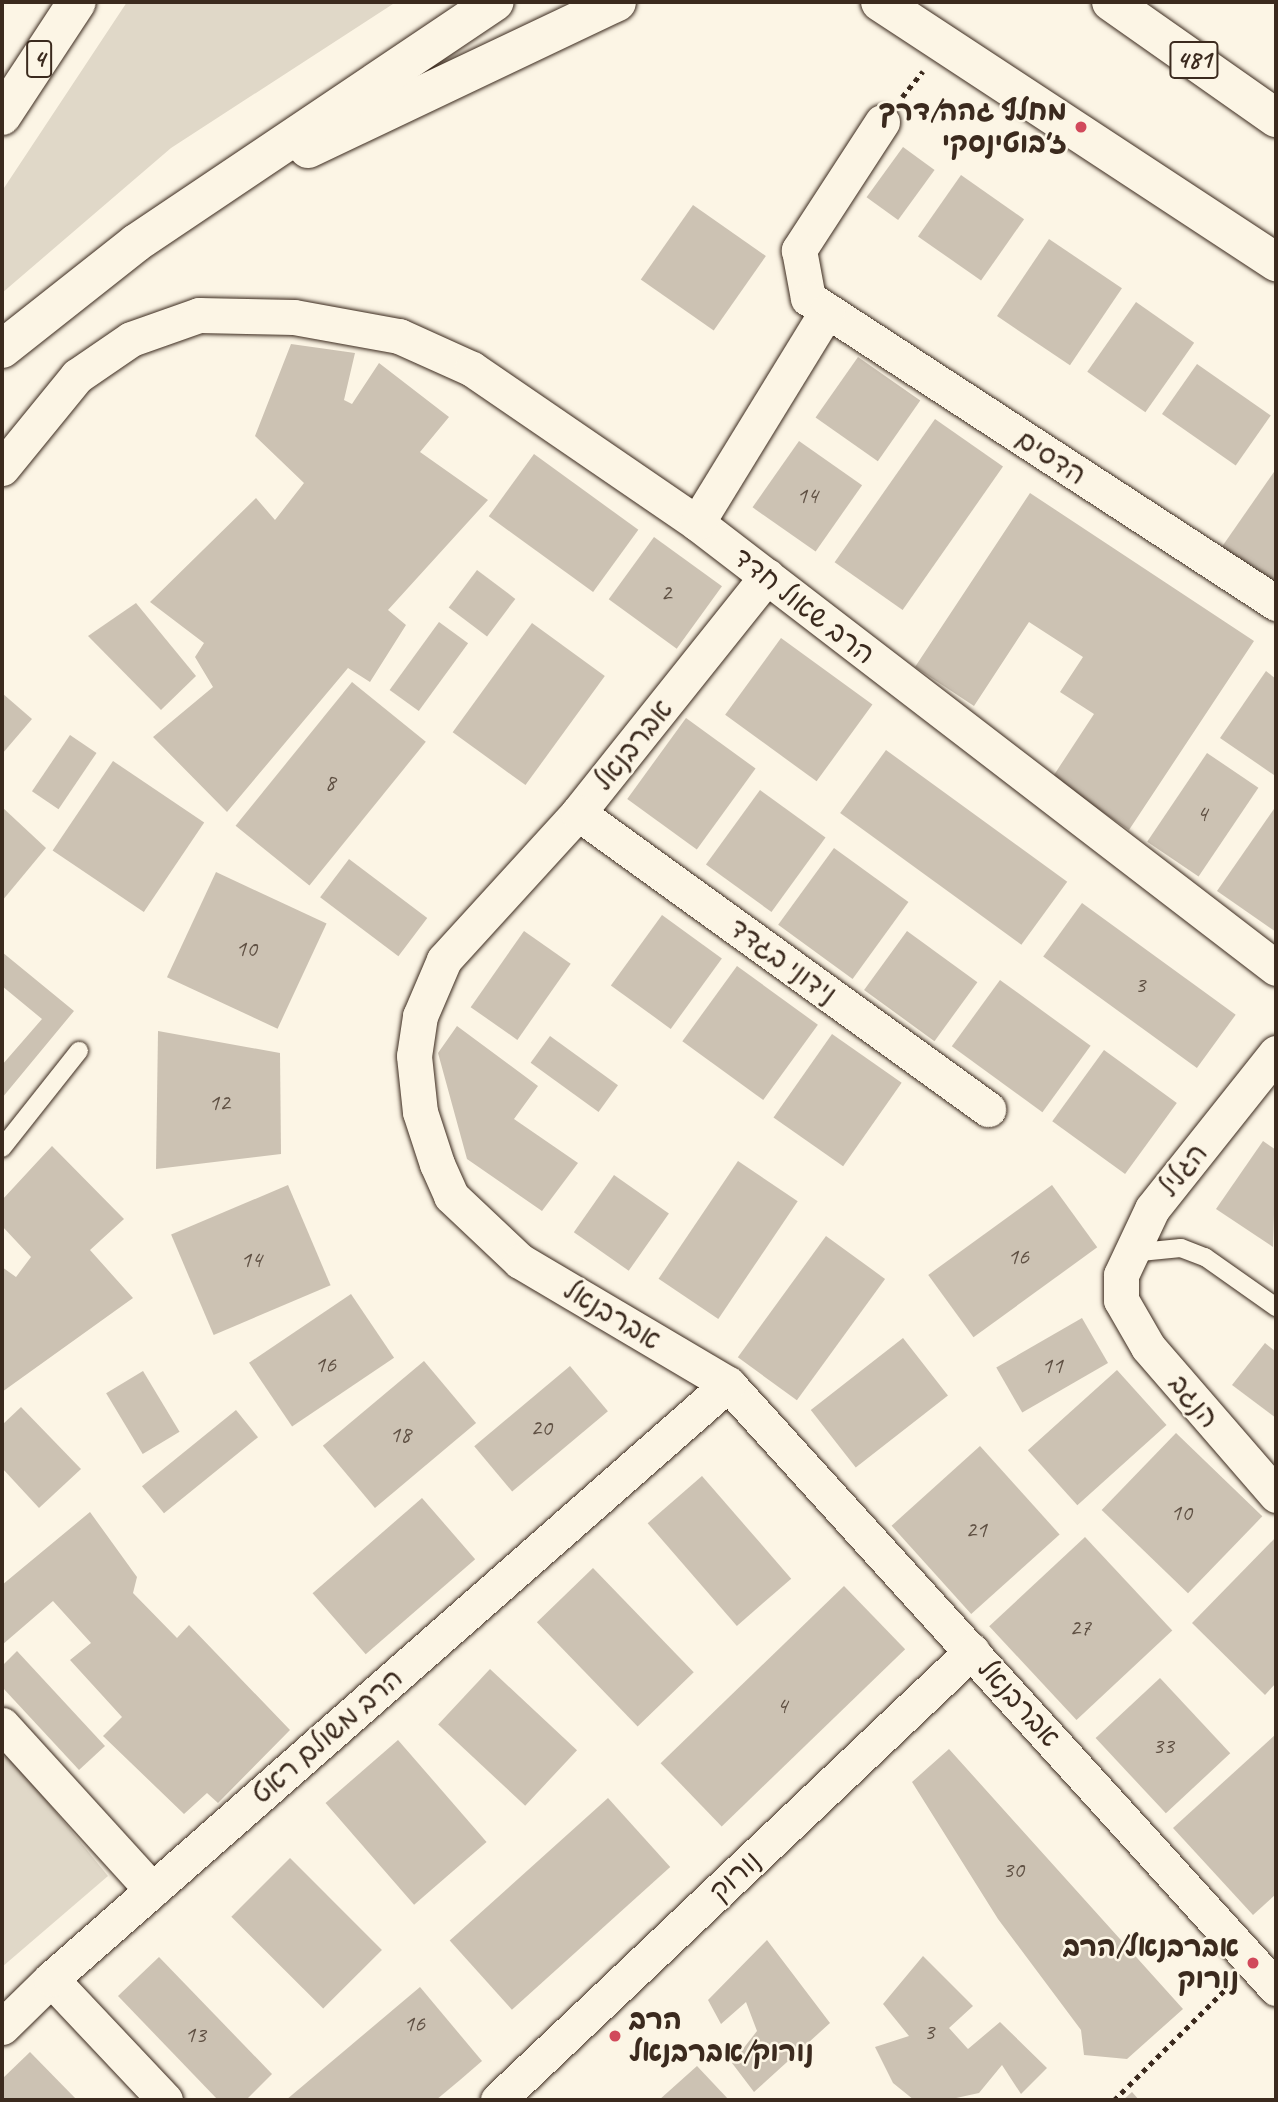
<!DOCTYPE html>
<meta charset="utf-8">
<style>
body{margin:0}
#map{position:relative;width:1278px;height:2102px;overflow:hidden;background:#fcf5e5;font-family:Caveat,"Playpen Sans Hebrew",sans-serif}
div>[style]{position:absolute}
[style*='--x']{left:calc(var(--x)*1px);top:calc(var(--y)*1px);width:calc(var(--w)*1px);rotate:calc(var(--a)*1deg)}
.green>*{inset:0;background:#e0d8c8}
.building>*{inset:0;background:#ccc2b3;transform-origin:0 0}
.path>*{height:4.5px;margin-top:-2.25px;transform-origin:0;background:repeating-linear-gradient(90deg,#3b2a1e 0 5px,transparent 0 10px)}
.roads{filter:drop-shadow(0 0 2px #3b2a1e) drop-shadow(0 0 2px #3b2a1e)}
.lane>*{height:18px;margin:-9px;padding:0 9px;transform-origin:9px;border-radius:9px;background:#fcf5e5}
.street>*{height:35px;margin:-17.5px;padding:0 17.5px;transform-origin:17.5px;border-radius:17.5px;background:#fcf5e5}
.primary>*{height:38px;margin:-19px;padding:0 19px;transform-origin:19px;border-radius:19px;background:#fcf5e5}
.highway>*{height:38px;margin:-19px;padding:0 19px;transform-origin:19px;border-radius:19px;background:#fcf5e5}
.dots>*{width:19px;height:19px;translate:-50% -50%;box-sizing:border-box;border:4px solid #fcf5e5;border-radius:50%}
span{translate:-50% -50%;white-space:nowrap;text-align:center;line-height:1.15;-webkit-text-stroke:5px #fcf5e5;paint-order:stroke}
.number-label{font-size:24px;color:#5f5043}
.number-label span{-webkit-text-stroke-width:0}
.shield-label span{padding:2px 5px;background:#fcf5e5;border:2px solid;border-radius:5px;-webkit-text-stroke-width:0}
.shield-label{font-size:26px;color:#3b2a1e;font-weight:700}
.poi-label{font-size:28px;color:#3b2a1e;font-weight:700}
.right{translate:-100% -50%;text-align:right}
.left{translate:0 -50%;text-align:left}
.street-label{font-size:28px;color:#3b2a1e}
.frame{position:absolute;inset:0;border:4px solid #3b2a1e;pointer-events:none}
</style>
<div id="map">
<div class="green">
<i style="clip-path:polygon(127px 2px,396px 2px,171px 148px,2px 293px,2px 191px)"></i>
<i style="clip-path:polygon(2px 1746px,108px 1876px,2px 1967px)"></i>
</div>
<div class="building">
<i style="left:903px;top:147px;width:39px;height:62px;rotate:36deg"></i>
<i style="left:961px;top:175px;width:77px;height:75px;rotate:35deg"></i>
<i style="left:693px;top:205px;width:89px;height:91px;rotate:35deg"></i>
<i style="left:1049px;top:239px;width:88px;height:93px;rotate:34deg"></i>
<i style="left:1136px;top:302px;width:71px;height:85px;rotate:35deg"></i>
<i style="clip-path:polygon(291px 344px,355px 353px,344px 400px,352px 404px,379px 363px,449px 417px,420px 452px,488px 500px,388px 610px,406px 625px,370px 682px,348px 668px,227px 812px,153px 737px,213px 687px,195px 657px,204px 643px,150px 602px,256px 498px,275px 520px,304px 483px,255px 436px)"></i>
<i style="left:858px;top:357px;width:76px;height:74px;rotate:35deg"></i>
<i style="left:1197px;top:364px;width:90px;height:61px;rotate:35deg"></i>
<i style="left:935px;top:419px;width:83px;height:175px;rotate:35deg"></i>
<i style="left:799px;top:441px;width:77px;height:81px;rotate:35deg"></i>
<i style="left:534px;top:454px;width:129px;height:77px;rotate:36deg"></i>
<i style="clip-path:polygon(1276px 469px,1276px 590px,1219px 551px)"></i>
<i style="clip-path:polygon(1030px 493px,1254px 641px,1129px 830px,1052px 778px,1094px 714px,1060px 692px,1083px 657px,1029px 622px,974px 706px,915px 667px)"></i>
<i style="left:654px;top:537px;width:84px;height:77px;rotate:36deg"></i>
<i style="left:477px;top:570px;width:48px;height:47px;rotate:37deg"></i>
<i style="clip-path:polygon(136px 603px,196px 676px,161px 710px,88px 636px)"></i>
<i style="left:439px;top:622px;width:36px;height:84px;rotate:36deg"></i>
<i style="left:532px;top:623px;width:90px;height:135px;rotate:36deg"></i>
<i style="left:781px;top:638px;width:113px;height:95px;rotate:36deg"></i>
<i style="clip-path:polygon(1266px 671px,1276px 679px,1274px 775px,1220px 738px)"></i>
<i style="left:352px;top:682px;width:95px;height:185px;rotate:39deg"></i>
<i style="clip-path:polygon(2px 693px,32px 719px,2px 754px)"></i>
<i style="left:686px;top:718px;width:86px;height:100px;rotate:36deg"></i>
<i style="left:70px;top:735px;width:32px;height:68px;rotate:34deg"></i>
<i style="left:886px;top:750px;width:224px;height:78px;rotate:36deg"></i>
<i style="left:1207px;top:753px;width:62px;height:107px;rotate:34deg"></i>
<i style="left:113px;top:761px;width:110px;height:108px;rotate:34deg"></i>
<i style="left:760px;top:790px;width:81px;height:92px;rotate:36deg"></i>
<i style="clip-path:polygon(1276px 806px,1276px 932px,1217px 891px)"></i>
<i style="clip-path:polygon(2px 807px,46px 848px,2px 901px)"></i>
<i style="left:834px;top:848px;width:92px;height:95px;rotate:36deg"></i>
<i style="left:349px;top:859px;width:98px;height:48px;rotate:37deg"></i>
<i style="left:216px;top:872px;width:122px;height:116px;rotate:25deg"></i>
<i style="left:1082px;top:903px;width:190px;height:66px;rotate:36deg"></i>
<i style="left:662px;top:915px;width:74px;height:87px;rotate:36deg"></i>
<i style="left:524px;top:931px;width:57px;height:93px;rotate:35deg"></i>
<i style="left:907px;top:931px;width:87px;height:73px;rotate:36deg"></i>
<i style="clip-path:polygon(2px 952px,74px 1011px,2px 1098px,2px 1065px,42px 1019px,2px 986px)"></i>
<i style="left:737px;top:966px;width:100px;height:93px;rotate:36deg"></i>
<i style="left:1000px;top:980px;width:112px;height:82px;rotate:36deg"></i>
<i style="clip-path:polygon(457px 1026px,538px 1086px,514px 1119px,578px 1163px,542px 1211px,467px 1159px,438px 1053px)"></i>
<i style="clip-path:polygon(158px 1031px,280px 1053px,281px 1154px,156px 1169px)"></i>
<i style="left:832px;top:1034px;width:85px;height:102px;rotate:35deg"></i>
<i style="left:550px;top:1036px;width:84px;height:33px;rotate:36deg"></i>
<i style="left:1104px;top:1050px;width:90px;height:88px;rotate:36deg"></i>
<i style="clip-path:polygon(1263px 1141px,1276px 1150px,1273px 1247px,1216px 1209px)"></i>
<i style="clip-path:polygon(52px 1146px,124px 1219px,90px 1250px,133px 1298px,2px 1392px,2px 1267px,16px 1277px,31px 1257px,2px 1226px,2px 1200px)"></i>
<i style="left:738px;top:1161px;width:72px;height:142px;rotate:34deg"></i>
<i style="left:614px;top:1175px;width:67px;height:70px;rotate:35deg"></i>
<i style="left:288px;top:1185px;width:109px;height:127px;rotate:67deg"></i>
<i style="left:1052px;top:1185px;width:77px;height:153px;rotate:54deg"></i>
<i style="left:826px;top:1236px;width:73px;height:150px;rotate:36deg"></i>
<i style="left:351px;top:1294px;width:77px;height:123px;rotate:56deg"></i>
<i style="left:1082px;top:1318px;width:52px;height:99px;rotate:60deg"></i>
<i style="left:903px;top:1338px;width:73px;height:117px;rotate:52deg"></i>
<i style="clip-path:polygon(1265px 1343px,1276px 1352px,1276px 1418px,1232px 1385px)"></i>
<i style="left:424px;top:1361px;width:81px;height:132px;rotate:50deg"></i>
<i style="left:570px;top:1366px;width:59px;height:125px;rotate:50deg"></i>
<i style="left:1117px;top:1370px;width:74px;height:120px;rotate:48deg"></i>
<i style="left:143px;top:1371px;width:71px;height:43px;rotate:59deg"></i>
<i style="clip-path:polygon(21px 1407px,81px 1469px,39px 1508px,2px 1468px,2px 1425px)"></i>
<i style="left:236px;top:1410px;width:35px;height:121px;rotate:51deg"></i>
<i style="left:1176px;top:1433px;width:120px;height:107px;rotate:44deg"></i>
<i style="left:980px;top:1446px;width:119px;height:119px;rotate:48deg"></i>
<i style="left:702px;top:1476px;width:136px;height:72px;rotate:49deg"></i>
<i style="left:422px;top:1498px;width:81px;height:145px;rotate:49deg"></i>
<i style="clip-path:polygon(90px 1512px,137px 1577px,133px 1593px,177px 1638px,189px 1625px,290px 1730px,218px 1803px,207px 1793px,184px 1814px,103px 1736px,122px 1717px,70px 1660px,91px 1643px,53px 1601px,2px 1645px,2px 1585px)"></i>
<i style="left:1085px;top:1537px;width:128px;height:131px;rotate:47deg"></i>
<i style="clip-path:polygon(1276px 1537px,1276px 1683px,1265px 1695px,1192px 1623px)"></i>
<i style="left:593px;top:1568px;width:145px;height:78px;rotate:46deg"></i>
<i style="left:844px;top:1586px;width:88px;height:255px;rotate:46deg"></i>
<i style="clip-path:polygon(17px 1651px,105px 1746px,79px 1770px,2px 1687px,2px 1666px)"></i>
<i style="left:490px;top:1669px;width:119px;height:76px;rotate:43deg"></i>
<i style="left:1160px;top:1678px;width:103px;height:88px;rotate:47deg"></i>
<i style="clip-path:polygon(1276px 1734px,1276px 1894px,1253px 1915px,1173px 1828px)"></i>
<i style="left:398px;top:1740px;width:135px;height:96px;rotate:49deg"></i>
<i style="clip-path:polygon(949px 1749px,1183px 2009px,1127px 2059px,1084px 2055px,1081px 2030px,998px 1919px,912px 1782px)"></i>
<i style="left:608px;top:1798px;width:93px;height:213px;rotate:48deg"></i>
<i style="left:290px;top:1858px;width:130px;height:83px;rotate:45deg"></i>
<i style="clip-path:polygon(767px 1940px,830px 2023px,754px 2092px,732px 2063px,757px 2031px,746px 2002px,721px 2024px,708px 2000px)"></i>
<i style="clip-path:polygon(923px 1956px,973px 2006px,949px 2028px,968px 2049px,1000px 2022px,1047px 2068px,1021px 2094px,1002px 2065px,979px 2093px,947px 2100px,914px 2100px,893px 2083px,875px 2047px,909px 2036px,883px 2004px)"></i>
<i style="clip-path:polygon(159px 1957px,272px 2074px,246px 2100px,218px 2100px,118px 1996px)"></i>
<i style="clip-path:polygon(420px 1987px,482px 2061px,460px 2080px,436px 2100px,286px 2100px)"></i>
<i style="clip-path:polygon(30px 2052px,77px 2100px,2px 2100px,2px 2079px)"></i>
<i style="clip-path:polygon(697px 2066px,729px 2100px,659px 2100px)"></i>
<i style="clip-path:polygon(1132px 2092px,1139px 2100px,1123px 2100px)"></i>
</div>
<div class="path">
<i style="--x:902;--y:97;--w:33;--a:-51"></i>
<i style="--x:1114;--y:2100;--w:163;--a:-44.8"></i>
</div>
<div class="roads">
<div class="lane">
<i style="--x:2;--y:1148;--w:124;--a:-51.6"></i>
<i style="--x:1130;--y:1253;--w:51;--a:-5.6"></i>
<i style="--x:1181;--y:1248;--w:26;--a:21"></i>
<i style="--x:1205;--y:1257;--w:87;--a:35.2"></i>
</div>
<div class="street">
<i style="--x:882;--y:122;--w:153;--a:123"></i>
<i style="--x:799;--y:250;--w:49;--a:79.4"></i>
<i style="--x:808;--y:298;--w:559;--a:33.09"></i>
<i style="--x:2;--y:468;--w:119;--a:-50.8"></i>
<i style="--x:77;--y:376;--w:65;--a:-34.4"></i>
<i style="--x:131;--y:339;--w:72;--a:-19.4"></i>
<i style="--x:199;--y:315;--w:95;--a:1.2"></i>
<i style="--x:294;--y:317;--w:107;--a:10.3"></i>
<i style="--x:399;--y:336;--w:80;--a:24.3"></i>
<i style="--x:472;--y:369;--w:273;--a:34.4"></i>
<i style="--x:697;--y:523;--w:730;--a:37.54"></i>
<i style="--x:697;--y:523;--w:249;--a:-58.5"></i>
<i style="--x:767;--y:576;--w:303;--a:128.6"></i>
<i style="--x:578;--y:813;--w:199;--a:132.4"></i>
<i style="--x:444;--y:960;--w:61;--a:113.2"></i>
<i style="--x:420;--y:1016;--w:40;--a:98.5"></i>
<i style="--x:414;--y:1056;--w:56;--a:83.9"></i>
<i style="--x:420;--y:1112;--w:55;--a:71.9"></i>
<i style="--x:437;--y:1164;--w:35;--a:66"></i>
<i style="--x:451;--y:1196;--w:95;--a:43.3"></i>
<i style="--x:520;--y:1261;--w:242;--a:30.6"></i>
<i style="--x:728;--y:1384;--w:816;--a:47.78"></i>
<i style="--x:578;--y:813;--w:506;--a:35.83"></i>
<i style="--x:1276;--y:1053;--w:199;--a:128.5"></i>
<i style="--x:1152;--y:1209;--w:73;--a:115.2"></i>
<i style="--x:1121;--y:1275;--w:25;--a:90"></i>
<i style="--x:1121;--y:1300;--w:54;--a:60.1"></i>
<i style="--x:1148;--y:1347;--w:196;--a:49.1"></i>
<i style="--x:2;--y:1725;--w:223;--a:47.7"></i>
<i style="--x:2;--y:2027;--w:69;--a:-44.4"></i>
<i style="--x:165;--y:2100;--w:166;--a:-133.3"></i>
<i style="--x:51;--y:1979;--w:901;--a:-41.31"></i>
<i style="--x:498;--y:2100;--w:653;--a:-43.45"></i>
</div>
<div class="primary">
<i style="--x:880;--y:2;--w:474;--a:33.3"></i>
<i style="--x:1111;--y:2;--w:202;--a:35.1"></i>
</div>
<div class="highway">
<i style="--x:2;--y:116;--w:136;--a:-56.7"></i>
<i style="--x:308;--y:149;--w:342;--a:-25.4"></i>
<i style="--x:2;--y:349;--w:171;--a:-38.3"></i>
<i style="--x:136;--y:243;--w:432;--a:-33.9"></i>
</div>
</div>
<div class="dots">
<i style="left:1081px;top:127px;background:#d1495b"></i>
<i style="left:1253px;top:1963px;background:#d1495b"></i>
<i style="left:615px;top:2036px;background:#d1495b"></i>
</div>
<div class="number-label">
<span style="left:807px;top:496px">14</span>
<span style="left:666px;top:593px">2</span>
<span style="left:330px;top:783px">8</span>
<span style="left:1202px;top:814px">4</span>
<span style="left:246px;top:949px">10</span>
<span style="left:1140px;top:985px">3</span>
<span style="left:219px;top:1103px">12</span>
<span style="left:1018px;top:1257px">16</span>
<span style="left:251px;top:1260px">14</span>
<span style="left:325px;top:1365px">16</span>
<span style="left:1052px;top:1366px">11</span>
<span style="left:541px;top:1428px">20</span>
<span style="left:400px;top:1435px">18</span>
<span style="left:1181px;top:1513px">10</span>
<span style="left:976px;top:1530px">21</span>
<span style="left:1080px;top:1628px">27</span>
<span style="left:782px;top:1706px">4</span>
<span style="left:1163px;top:1746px">33</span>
<span style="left:1013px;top:1870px">30</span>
<span style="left:414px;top:2024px">16</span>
<span style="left:929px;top:2032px">3</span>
<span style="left:195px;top:2035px">13</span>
</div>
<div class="shield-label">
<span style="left:39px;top:59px">4</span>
<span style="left:1194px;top:60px">481</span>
</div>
<div class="poi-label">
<span class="right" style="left:1067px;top:127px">מחלף גהה/דרך<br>ז׳בוטינסקי</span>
<span class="right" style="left:1239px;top:1963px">אברבנאל/הרב<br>נורוק</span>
<span class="left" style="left:629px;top:2036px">הרב<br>נורוק/אברבנאל</span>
</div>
<div class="street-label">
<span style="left:1051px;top:457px;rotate:33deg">הדסים</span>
<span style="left:804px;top:606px;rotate:38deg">הרב שאול חדד</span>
<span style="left:633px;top:745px;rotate:-51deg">אברבנאל</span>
<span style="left:783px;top:961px;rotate:36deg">נידוני בגדד</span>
<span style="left:1183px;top:1170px;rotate:-51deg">הגליל</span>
<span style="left:612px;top:1315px;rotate:31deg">אברבנאל</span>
<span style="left:1194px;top:1401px;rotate:50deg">הנגב</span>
<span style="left:1019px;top:1703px;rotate:48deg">אברבנאל</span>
<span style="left:327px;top:1736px;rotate:-41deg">הרב משולם ראט</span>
<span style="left:735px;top:1876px;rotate:-43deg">נורוק</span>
</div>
<div class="frame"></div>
</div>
